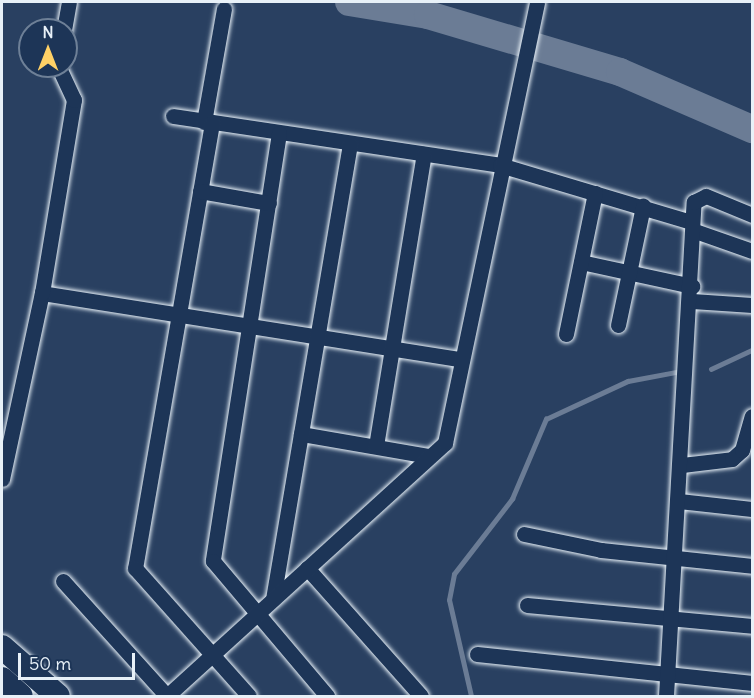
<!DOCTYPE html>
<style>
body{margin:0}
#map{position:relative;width:754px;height:698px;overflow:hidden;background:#294061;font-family:Delius,sans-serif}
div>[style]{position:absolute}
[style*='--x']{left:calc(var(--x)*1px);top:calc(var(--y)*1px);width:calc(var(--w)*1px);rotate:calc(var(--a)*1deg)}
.stream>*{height:4.5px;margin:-2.25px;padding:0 2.25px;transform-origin:2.25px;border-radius:2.25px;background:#6b7c95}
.river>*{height:28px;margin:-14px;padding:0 14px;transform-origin:14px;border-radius:14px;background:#6b7c95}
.roads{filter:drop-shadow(0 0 2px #e8f1f8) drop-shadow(0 0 2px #e8f1f8)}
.minor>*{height:15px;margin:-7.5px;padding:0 7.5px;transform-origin:7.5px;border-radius:7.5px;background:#1d3557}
.primary>*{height:24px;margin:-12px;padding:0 12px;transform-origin:12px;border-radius:12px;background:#1d3557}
span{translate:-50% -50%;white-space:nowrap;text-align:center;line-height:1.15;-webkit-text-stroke:4.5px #1d3557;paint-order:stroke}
.frame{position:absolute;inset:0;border:3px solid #e8f1f8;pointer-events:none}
.north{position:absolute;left:18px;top:18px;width:60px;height:60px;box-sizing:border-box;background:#1d3557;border:2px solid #6e8097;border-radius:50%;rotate:0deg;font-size:16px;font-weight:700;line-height:24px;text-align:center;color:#e8f1f8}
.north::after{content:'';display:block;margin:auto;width:21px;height:27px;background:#ffd166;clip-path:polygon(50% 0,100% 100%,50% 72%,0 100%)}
.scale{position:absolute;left:18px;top:653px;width:117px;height:27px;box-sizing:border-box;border:3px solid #e8f1f8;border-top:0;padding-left:8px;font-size:18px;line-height:21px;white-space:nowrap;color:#e8f1f8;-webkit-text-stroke:4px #1d3557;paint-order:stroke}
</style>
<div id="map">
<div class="stream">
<i style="--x:711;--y:369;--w:45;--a:-24.9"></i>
<i style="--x:471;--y:696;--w:98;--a:-102.9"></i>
<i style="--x:449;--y:600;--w:26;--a:-79"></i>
<i style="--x:454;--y:574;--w:95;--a:-52.3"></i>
<i style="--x:512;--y:499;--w:87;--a:-67"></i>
<i style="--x:546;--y:419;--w:90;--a:-24.9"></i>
<i style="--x:628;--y:381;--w:49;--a:-10.6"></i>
</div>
<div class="river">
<i style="--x:349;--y:2;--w:80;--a:9.3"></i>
<i style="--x:428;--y:15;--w:200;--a:16.5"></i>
<i style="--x:620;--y:72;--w:144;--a:23.4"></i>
</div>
<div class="roads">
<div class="minor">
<i style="--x:64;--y:30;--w:28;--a:-80"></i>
<i style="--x:173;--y:116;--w:331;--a:8.5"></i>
<i style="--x:500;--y:165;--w:199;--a:16.6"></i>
<i style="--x:204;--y:122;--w:115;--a:-80"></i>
<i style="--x:212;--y:123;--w:452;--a:99.8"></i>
<i style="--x:135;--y:568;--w:171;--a:48.3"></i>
<i style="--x:279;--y:133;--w:433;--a:98.8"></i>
<i style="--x:213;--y:561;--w:177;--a:49.8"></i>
<i style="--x:200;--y:191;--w:70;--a:9.9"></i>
<i style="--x:695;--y:231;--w:60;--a:19.3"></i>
<i style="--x:581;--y:262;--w:114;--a:12.2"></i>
<i style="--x:42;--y:293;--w:424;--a:9"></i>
<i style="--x:692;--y:301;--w:60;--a:3.8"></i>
<i style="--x:618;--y:325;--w:122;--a:-78.1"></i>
<i style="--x:566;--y:334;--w:144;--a:-78.4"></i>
<i style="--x:301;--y:434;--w:130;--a:9.8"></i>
<i style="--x:376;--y:446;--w:296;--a:-80.7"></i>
<i style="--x:682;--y:465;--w:50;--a:-6.8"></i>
<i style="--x:732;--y:459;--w:13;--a:-42"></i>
<i style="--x:742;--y:450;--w:35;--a:-74"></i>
<i style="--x:2;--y:479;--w:190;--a:-77.9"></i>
<i style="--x:42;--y:293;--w:196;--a:-80.6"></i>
<i style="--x:74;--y:100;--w:38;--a:-115"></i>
<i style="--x:679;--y:501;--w:73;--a:6.3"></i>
<i style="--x:524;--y:534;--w:79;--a:11.7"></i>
<i style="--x:601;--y:550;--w:152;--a:6"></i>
<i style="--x:307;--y:568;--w:171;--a:48.3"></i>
<i style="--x:63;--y:581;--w:155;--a:47.9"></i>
<i style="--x:273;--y:599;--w:462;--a:-80.4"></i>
<i style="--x:527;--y:605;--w:226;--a:5.3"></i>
<i style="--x:477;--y:654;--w:277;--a:6"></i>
<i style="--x:167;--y:696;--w:376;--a:-42.3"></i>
<i style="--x:445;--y:443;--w:450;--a:-78.2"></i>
<i style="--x:666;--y:696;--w:495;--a:-86.8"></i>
<i style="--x:694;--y:202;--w:13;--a:-27"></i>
<i style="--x:706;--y:196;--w:50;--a:22.4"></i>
</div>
<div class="primary">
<i style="--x:2;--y:647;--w:74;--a:41.2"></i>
<i style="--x:2;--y:679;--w:25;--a:42"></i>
</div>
</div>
<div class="frame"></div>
<div class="north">N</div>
<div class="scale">50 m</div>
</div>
